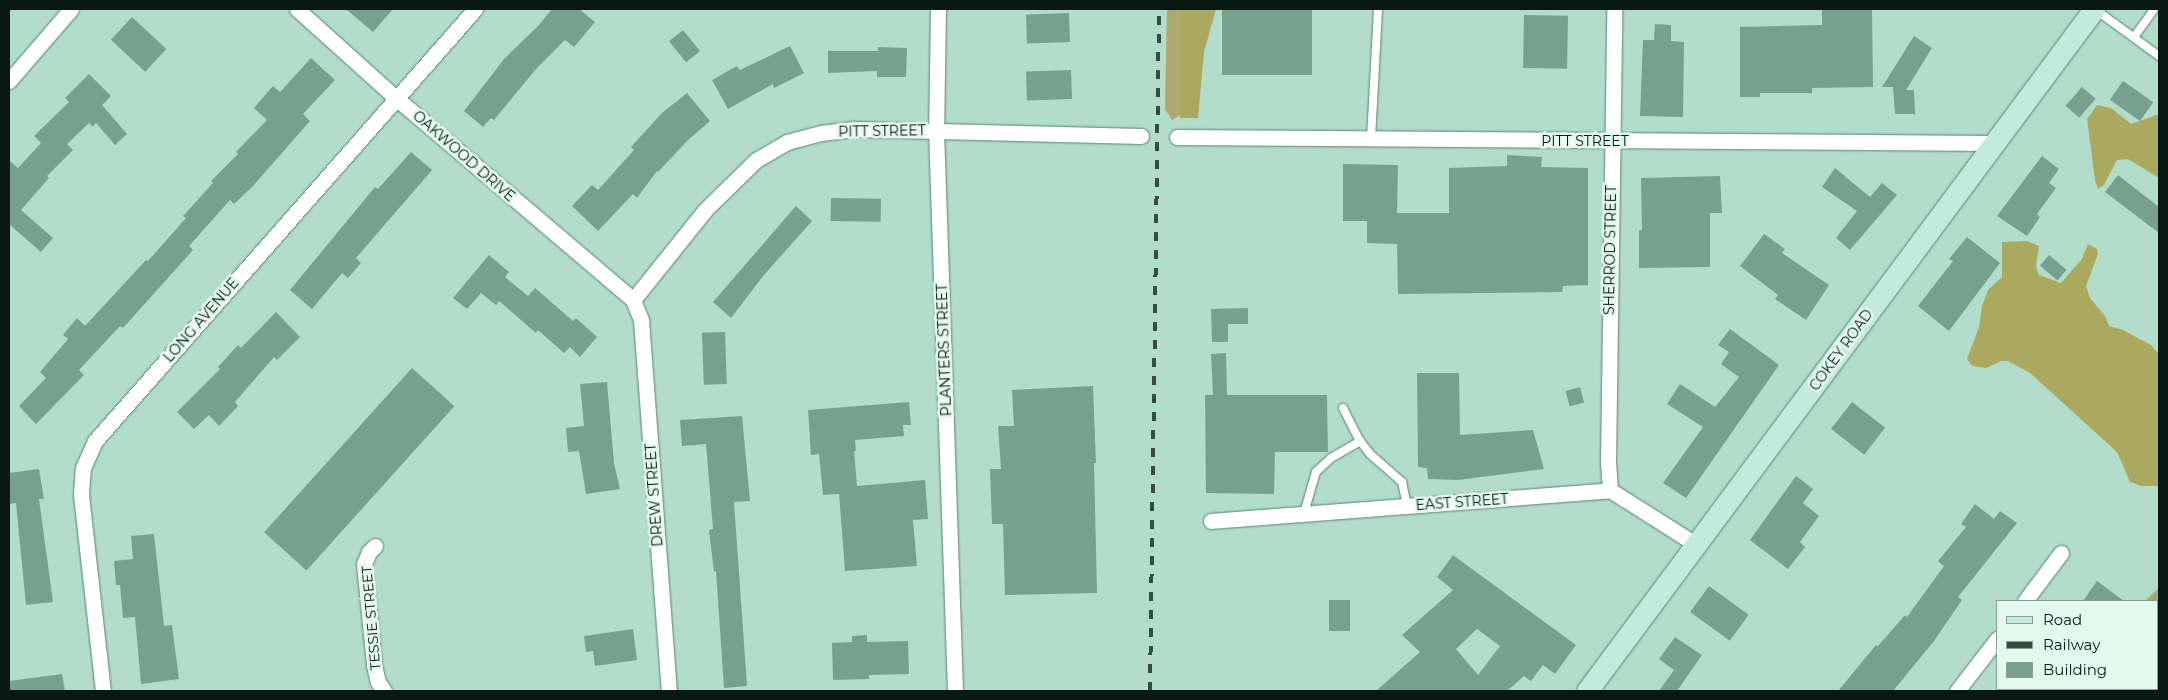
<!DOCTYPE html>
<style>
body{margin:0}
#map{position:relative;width:2168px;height:700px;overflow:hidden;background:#b3ddcb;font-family:Montserrat,sans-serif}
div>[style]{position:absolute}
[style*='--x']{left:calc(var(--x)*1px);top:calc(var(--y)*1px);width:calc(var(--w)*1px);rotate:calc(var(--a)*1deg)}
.green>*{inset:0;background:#aba96d}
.forest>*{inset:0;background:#aba95f}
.building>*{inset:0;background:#78a08f;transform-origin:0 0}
.roads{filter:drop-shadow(0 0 1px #5d8474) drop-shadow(0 0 1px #5d8474)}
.lane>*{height:8px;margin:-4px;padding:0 4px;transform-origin:4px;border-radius:4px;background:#fff}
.street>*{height:15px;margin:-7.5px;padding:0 7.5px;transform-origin:7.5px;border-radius:7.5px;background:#fff}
.secondary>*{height:21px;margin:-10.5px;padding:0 10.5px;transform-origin:10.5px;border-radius:10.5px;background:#c2ebde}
.rail>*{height:4px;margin-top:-2px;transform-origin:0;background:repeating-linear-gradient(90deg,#354c43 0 9px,transparent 0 18px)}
span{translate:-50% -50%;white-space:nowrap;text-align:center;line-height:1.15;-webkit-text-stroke:5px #e3f8ef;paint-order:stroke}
.street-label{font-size:14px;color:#081812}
.frame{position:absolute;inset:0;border:10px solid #081812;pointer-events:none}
.legend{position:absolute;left:1996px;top:600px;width:162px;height:90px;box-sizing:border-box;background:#e3f8ef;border:1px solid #8b9e97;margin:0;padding:6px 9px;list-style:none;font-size:15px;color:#081812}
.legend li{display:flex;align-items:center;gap:10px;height:25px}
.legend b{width:25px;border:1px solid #8b9e97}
</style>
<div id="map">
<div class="green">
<i style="clip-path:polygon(1167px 9px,1179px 9px,1181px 57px,1180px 115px,1172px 120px,1165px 109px)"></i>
</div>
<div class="forest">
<i style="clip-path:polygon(1179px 9px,1216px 9px,1204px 52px,1198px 118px,1180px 118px)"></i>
<i style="clip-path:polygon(2097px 105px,2111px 108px,2131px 124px,2159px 114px,2159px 178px,2128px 159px,2117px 160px,2104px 185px,2098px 189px,2095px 180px,2087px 119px)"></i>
<i style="clip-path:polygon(2027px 241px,2039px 246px,2036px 266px,2039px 275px,2061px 283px,2082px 259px,2088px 244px,2097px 249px,2098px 254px,2086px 286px,2090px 298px,2105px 316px,2109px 326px,2123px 330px,2151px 345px,2159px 354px,2159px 486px,2142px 486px,2130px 482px,2117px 452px,2030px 373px,2008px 361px,2001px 361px,1986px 368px,1972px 366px,1967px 359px,1979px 327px,1982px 306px,1988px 290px,2002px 277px,2002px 242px)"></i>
<i style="clip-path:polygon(2159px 588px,2159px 691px,2099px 691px,2102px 689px,2157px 689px,2157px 601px,2145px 601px)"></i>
</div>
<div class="building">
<i style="clip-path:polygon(346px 9px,393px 9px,373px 32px)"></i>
<i style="clip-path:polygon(552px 9px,579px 9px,595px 22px,574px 47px,565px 40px,536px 69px,494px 120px,491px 118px,483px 127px,464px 111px,504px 59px,538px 26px)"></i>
<i style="left:1222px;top:9px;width:90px;height:66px"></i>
<i style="clip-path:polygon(1822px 9px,1872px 9px,1873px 87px,1812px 88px,1812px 93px,1760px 93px,1760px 97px,1740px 97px,1740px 27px,1822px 25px)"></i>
<i style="left:1069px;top:13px;width:29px;height:43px;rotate:88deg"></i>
<i style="left:1524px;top:15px;width:44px;height:53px;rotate:1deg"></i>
<i style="left:132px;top:17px;width:47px;height:31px;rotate:43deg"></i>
<i style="clip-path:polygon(1655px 24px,1671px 25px,1671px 41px,1684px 42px,1683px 117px,1640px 116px,1643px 40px,1654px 40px)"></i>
<i style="left:683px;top:30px;width:27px;height:18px;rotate:51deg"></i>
<i style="clip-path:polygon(1914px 36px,1932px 48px,1906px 90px,1914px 90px,1915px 114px,1895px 114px,1893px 87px,1882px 87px)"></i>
<i style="clip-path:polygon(790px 46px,804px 73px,774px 88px,773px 84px,728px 109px,712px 80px,737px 66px,740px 70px)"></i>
<i style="clip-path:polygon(878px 47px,907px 48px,906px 77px,877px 77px,877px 71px,828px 73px,828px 51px,878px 51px)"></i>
<i style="clip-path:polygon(311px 58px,335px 80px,303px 114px,310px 121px,253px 186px,234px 204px,230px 200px,189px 246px,193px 250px,123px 328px,120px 326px,79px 370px,84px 375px,36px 424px,19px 406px,46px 378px,40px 372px,68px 339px,63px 335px,77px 318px,85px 326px,146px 260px,148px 261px,186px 218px,183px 216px,213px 183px,211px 181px,238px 154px,236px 152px,267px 120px,254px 108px,273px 86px,280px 92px)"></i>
<i style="left:1071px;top:70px;width:29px;height:45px;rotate:88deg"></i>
<i style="clip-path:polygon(89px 74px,111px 96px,102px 105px,127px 134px,115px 145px,96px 123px,93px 127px,89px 123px,67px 144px,73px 150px,47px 176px,49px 178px,21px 210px,53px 238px,41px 252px,9px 224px,9px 160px,18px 168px,41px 143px,34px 136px,69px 102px,65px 98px)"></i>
<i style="left:2123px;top:81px;width:37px;height:23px;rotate:35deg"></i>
<i style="left:2082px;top:87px;width:18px;height:25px;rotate:41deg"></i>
<i style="clip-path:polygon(687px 93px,710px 121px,689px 139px,658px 172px,657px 171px,637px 198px,633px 194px,598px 231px,572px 206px,592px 185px,598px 190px,634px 150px,631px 147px,662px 113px)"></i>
<i style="clip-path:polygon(411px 152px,432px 170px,356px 258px,361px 263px,348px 278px,342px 273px,312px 309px,290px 290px,375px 187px,378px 189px)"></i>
<i style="clip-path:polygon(1507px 155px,1542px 157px,1541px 167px,1588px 168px,1588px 285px,1563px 286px,1562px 292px,1398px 294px,1397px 244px,1367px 243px,1367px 221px,1343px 221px,1343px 164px,1398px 165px,1397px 213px,1449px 213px,1449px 168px,1507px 166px)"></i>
<i style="clip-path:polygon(2042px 156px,2059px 169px,2049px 183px,2056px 188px,2037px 214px,2040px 217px,2027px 236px,1997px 216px)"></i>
<i style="clip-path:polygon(1835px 168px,1870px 197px,1882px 183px,1897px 195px,1850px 250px,1836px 238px,1857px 211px,1822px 187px)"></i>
<i style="clip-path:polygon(2118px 175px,2159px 207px,2159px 233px,2105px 192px)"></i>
<i style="clip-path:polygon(1720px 176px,1722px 213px,1710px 213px,1710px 267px,1639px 268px,1639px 230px,1642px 230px,1641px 178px)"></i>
<i style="left:831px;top:198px;width:50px;height:23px;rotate:1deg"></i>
<i style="clip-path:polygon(796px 206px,812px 221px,764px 275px,731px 318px,713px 302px)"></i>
<i style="clip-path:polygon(1764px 234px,1785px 249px,1782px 253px,1829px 285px,1806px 320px,1775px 299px,1778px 295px,1740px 266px)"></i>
<i style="clip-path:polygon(1967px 237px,2000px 263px,1949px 331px,1918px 306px,1953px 261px,1949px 259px)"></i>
<i style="clip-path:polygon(489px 255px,509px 272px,505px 277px,528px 296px,535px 288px,573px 321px,576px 318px,597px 337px,580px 357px,570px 347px,564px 353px,538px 330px,536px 333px,499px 301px,496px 305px,481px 293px,467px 309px,453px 298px)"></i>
<i style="left:2049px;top:255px;width:23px;height:14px;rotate:40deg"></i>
<i style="clip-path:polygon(1248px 308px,1248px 324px,1228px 324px,1228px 342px,1212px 342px,1211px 309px)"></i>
<i style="clip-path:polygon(276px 312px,300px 337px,277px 360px,274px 357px,235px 402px,238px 406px,219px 426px,209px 415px,194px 429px,177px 412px,220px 369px,218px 367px,238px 345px,241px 348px)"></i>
<i style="clip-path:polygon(1730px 329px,1779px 365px,1686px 498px,1663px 483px,1703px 427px,1667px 404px,1680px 384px,1715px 407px,1739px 377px,1721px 364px,1729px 352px,1718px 345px)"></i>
<i style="left:725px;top:332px;width:52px;height:23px;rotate:88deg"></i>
<i style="clip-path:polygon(1226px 353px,1227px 395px,1327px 395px,1328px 452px,1275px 452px,1274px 494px,1206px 493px,1205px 395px,1213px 395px,1211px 354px)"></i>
<i style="left:412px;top:368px;width:57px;height:221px;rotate:42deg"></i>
<i style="clip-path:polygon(1417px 373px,1459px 373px,1460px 435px,1533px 430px,1544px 469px,1458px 480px,1428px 479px,1427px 468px,1418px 467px)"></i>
<i style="clip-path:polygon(607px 382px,614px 463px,620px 489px,586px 494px,579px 451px,568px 452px,566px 428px,584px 426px,580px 384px)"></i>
<i style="clip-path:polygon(1093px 386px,1096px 463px,1094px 463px,1097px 593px,1005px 595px,1003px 524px,992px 524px,990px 469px,1001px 469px,998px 426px,1014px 426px,1012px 390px)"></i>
<i style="left:1580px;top:387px;width:16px;height:15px;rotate:75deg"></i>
<i style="clip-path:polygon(909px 402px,911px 425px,903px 425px,904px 436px,855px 440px,856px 451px,854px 451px,857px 486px,925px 480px,928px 519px,913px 520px,917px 566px,845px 571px,839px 494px,823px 495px,819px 454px,811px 455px,808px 410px)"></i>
<i style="left:1852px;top:402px;width:42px;height:34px;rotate:38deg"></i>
<i style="clip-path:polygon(742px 416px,750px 501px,734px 502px,747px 686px,724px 688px,716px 571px,714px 572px,709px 530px,713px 529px,706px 444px,682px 446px,680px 420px)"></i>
<i style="clip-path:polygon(39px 469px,44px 499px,39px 499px,53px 602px,26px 605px,16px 503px,9px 504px,9px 473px)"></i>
<i style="clip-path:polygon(1796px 476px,1813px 489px,1803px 503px,1819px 516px,1800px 542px,1805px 547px,1788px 569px,1750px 540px)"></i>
<i style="clip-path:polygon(1975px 504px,1994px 519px,2000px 511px,2017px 523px,1958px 597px,1962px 600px,1934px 641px,1893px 691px,1838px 691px,1876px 645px,1878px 646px,1905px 615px,1907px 617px,1944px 566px,1938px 561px,1966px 527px,1961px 524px)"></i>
<i style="clip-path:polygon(154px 534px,164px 626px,172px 625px,179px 679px,141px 684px,135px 617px,123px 618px,120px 585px,116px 585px,114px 561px,133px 559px,131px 536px)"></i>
<i style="clip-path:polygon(evenodd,1453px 555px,1576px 645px,1555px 674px,1543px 665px,1531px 681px,1524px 676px,1507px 691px,1376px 691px,1420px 652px,1402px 635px,1453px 590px,1437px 577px,1453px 555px,1477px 629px,1500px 646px,1478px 675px,1456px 649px,1477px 629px)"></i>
<i style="clip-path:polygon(2097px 581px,2124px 601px,2083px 601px)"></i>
<i style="left:1709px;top:586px;width:49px;height:32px;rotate:36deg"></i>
<i style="left:1329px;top:600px;width:21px;height:31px"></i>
<i style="clip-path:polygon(633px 629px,637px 660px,595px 666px,593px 651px,586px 652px,584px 636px)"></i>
<i style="clip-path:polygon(867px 635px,867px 642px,908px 641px,909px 674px,869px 675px,869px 679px,833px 680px,832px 643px,852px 642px,852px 636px)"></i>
<i style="clip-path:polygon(1675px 637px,1702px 655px,1677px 691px,1659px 691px,1674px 670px,1659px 659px)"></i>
<i style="clip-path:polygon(62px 674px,65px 691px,9px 691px,9px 681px)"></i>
</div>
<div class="roads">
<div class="lane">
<i style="--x:2096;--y:10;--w:78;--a:36.1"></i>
<i style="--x:2134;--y:37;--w:34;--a:-54"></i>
<i style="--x:1371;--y:139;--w:130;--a:-86.9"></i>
<i style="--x:1343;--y:408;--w:37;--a:63"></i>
<i style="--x:1360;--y:441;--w:16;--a:52"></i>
<i style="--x:1370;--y:454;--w:43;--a:41.2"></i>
<i style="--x:1402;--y:482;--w:25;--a:78"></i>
<i style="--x:1304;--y:513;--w:43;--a:-73.7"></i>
<i style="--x:1316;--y:472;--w:21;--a:-43"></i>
<i style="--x:1331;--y:458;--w:34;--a:-30"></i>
</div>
<div class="street">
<i style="--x:297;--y:9;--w:133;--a:42"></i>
<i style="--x:396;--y:98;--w:311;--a:40.4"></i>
<i style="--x:633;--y:300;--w:22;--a:68"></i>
<i style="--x:641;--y:320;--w:372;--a:85.7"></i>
<i style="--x:938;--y:9;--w:121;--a:90.9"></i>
<i style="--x:936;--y:130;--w:561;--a:88.06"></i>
<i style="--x:9;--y:81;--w:95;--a:-49.3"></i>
<i style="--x:1177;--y:137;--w:816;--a:0.42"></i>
<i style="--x:633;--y:300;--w:115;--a:-51.3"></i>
<i style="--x:705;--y:210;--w:71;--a:-44.4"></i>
<i style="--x:756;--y:160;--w:36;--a:-30"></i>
<i style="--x:787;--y:142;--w:35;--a:-15"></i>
<i style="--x:821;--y:133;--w:35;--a:-7"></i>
<i style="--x:856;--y:129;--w:285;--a:1.4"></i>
<i style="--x:1610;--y:490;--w:26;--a:-94"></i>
<i style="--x:1608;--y:464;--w:455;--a:-89.2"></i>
<i style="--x:1211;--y:521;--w:400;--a:-4.4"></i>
<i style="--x:1610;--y:490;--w:103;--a:32.3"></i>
<i style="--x:375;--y:546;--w:8;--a:135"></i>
<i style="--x:369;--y:552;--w:13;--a:113"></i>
<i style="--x:364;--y:564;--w:101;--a:84.3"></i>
<i style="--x:374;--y:665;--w:17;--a:77"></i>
<i style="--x:378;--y:682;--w:11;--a:56"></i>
<i style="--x:2025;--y:601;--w:60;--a:-53.1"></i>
<i style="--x:103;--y:691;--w:198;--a:-96.4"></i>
<i style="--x:81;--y:494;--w:26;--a:-86"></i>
<i style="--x:83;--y:468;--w:30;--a:-66"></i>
<i style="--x:95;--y:441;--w:575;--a:-48.66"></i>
<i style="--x:1957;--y:691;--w:66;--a:-52.4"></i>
</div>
<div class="secondary">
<i style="--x:1587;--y:691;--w:850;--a:-53.37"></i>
</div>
</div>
<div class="rail">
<i style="--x:1150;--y:691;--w:682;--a:-89.24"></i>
</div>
<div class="street-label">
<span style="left:882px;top:131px;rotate:-1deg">PITT STREET</span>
<span style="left:1585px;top:141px">PITT STREET</span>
<span style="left:464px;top:156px;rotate:41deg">OAKWOOD DRIVE</span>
<span style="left:1610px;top:250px;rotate:-89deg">SHERROD STREET</span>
<span style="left:201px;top:320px;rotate:-49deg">LONG AVENUE</span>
<span style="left:944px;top:350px;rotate:-92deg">PLANTERS STREET</span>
<span style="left:1841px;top:350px;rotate:-54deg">COKEY ROAD</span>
<span style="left:654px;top:495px;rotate:-94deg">DREW STREET</span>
<span style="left:1462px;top:502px;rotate:-4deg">EAST STREET</span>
<span style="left:371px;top:618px;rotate:-95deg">TESSIE STREET</span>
</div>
<div class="frame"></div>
<ul class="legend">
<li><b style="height:6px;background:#c2ebde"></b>Road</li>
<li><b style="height:6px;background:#354c43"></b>Railway</li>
<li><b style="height:14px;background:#78a08f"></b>Building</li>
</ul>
</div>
